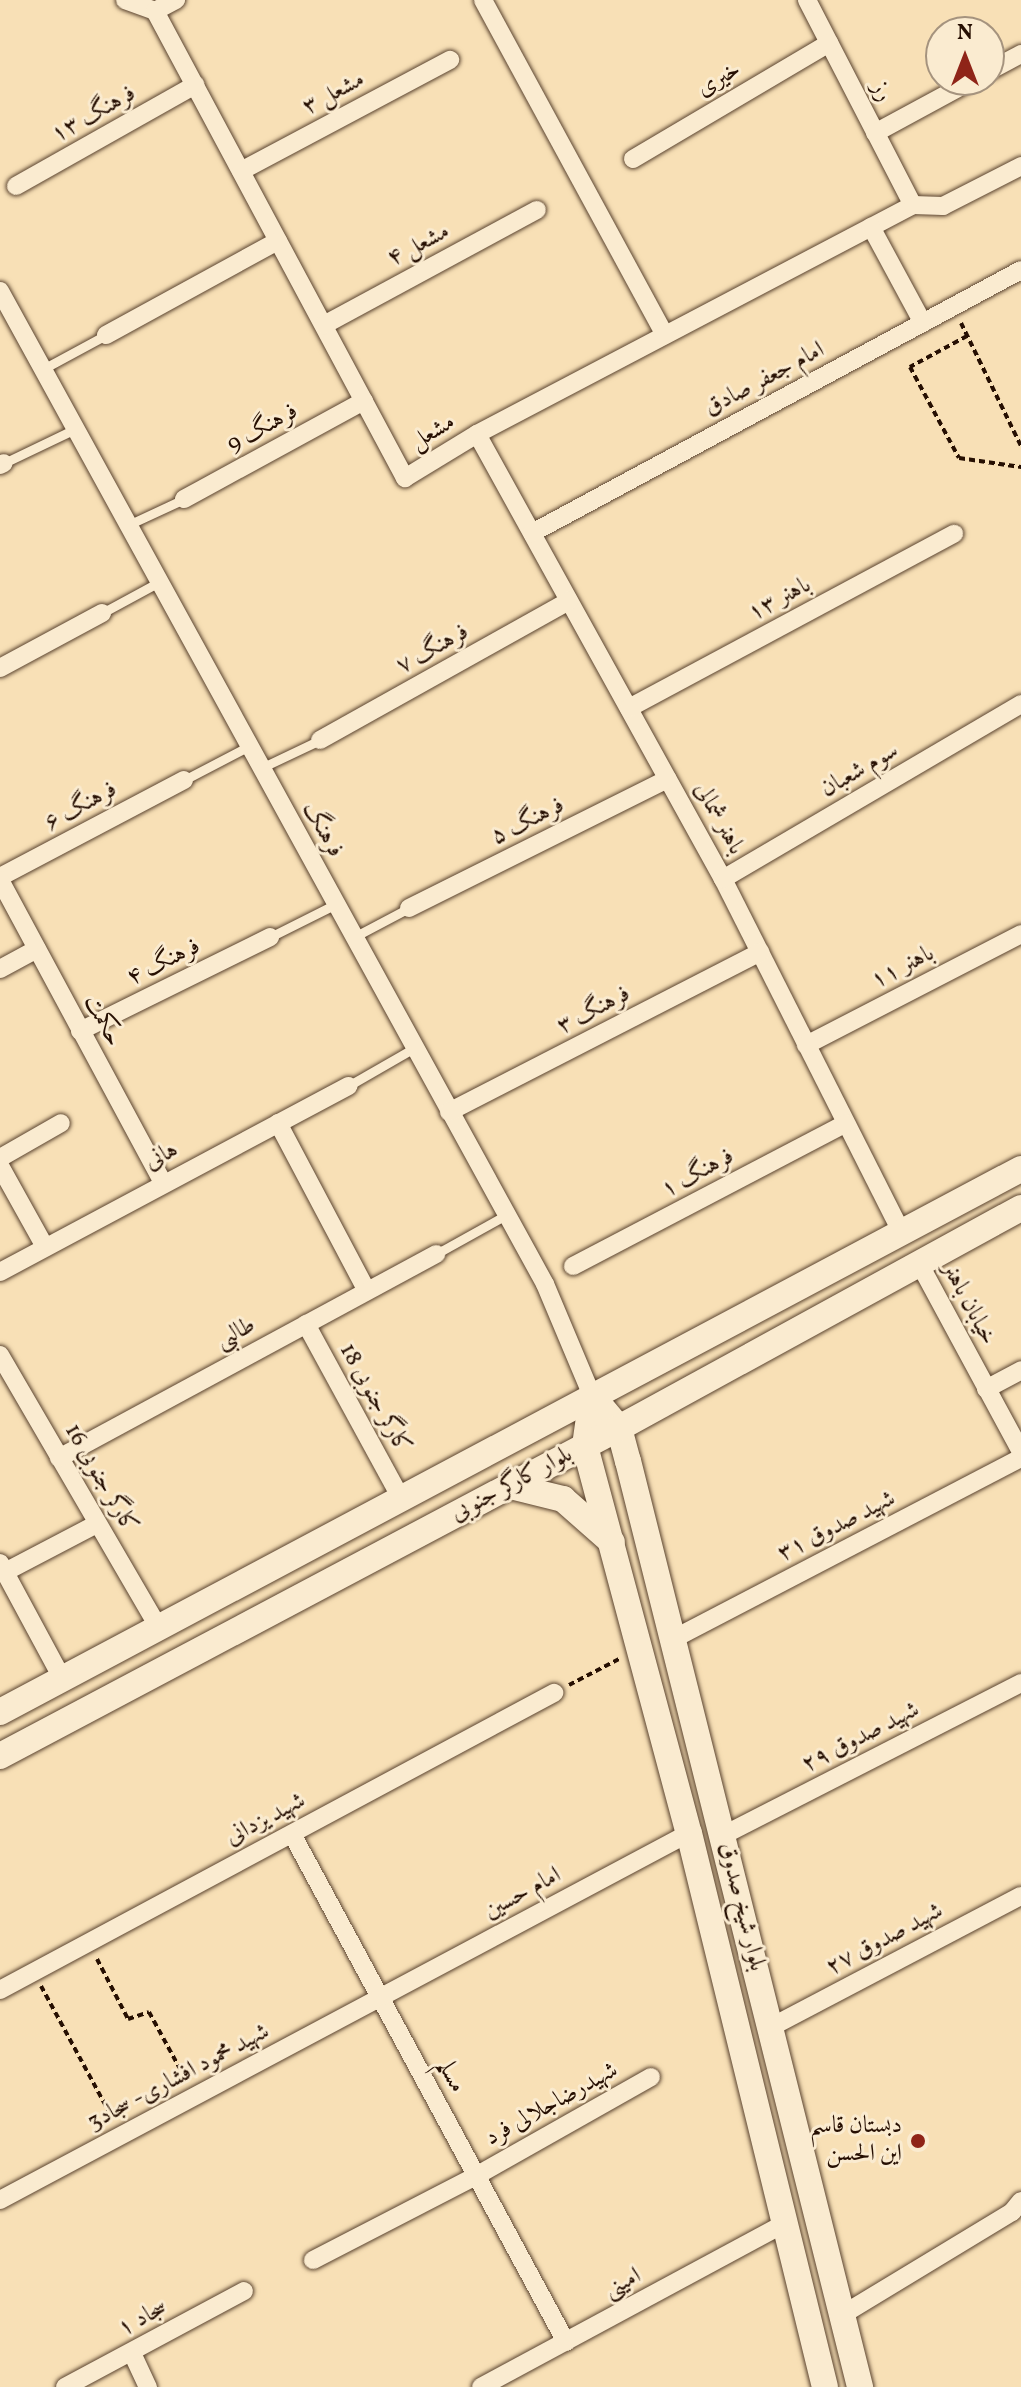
<!DOCTYPE html>
<meta charset="utf-8">
<style>
body{margin:0}
#map{position:relative;width:1021px;height:2387px;overflow:hidden;background:#f8e0b6;font-family:Vollkorn,Amiri,serif}
div>[style]{position:absolute}
[style*='--x']{left:calc(var(--x)*1px);top:calc(var(--y)*1px);width:calc(var(--w)*1px);rotate:calc(var(--a)*1deg)}
.path>*{height:4px;margin-top:-2px;transform-origin:0;background:repeating-linear-gradient(90deg,#260f02 0 6px,transparent 0 10px)}
.roads{filter:drop-shadow(0 0 2px #5a432f) drop-shadow(0 0 2px #5a432f)}
.lane>*{height:9px;margin:-4.5px;padding:0 4.5px;transform-origin:4.5px;border-radius:4.5px;background:#faebd0}
.street>*{height:18px;margin:-9px;padding:0 9px;transform-origin:9px;border-radius:9px;background:#faebd0}
.secondary>*{height:26px;margin:-13px;padding:0 13px;transform-origin:13px;border-radius:13px;background:#faebd0}
.dots>*{width:22px;height:22px;translate:-50% -50%;box-sizing:border-box;border:4px solid #faebd0;border-radius:50%}
span{translate:-50% -50%;white-space:nowrap;text-align:center;line-height:1.15;-webkit-text-stroke:6px #faebd0;paint-order:stroke}
.street-label{font-size:24px;color:#260f02}
.poi-label{font-size:24px;color:#260f02}
.right{translate:-100% -50%;text-align:right}
.north{position:absolute;left:925px;top:16px;width:80px;height:80px;box-sizing:border-box;background:#faebd0;border:2px solid #a5937e;border-radius:50%;rotate:0deg;font-size:22px;font-weight:700;line-height:32px;text-align:center;color:#260f02}
.north::after{content:'';display:block;margin:auto;width:28px;height:36px;background:#8f2418;clip-path:polygon(50% 0,100% 100%,50% 72%,0 100%)}
</style>
<div id="map">
<div class="path">
<i style="--x:961;--y:323;--w:137;--a:64"></i>
<i style="--x:967;--y:336;--w:65;--a:151.5"></i>
<i style="--x:910;--y:367;--w:103;--a:61.7"></i>
<i style="--x:959;--y:458;--w:63;--a:8.3"></i>
<i style="--x:569;--y:1685;--w:59;--a:-27.4"></i>
<i style="--x:97;--y:1959;--w:68;--a:62.7"></i>
<i style="--x:128;--y:2019;--w:22;--a:-18"></i>
<i style="--x:149;--y:2012;--w:77;--a:61.4"></i>
<i style="--x:41;--y:1986;--w:151;--a:61.6"></i>
</div>
<div class="roads">
<div class="lane">
<i style="--x:43;--y:369;--w:72;--a:-28.4"></i>
<i style="--x:4;--y:463;--w:79;--a:-25.6"></i>
<i style="--x:128;--y:525;--w:62;--a:-24.9"></i>
<i style="--x:102;--y:613;--w:65;--a:-28.5"></i>
<i style="--x:261;--y:768;--w:65;--a:-25.4"></i>
<i style="--x:184;--y:780;--w:73;--a:-27.6"></i>
<i style="--x:270;--y:937;--w:74;--a:-26.6"></i>
<i style="--x:354;--y:937;--w:62;--a:-27.8"></i>
<i style="--x:348;--y:1086;--w:76;--a:-29.9"></i>
<i style="--x:436;--y:1254;--w:80;--a:-29.1"></i>
</div>
<div class="street">
<i style="--x:125;--y:0;--w:32;--a:20"></i>
<i style="--x:483;--y:0;--w:381;--a:61.5"></i>
<i style="--x:807;--y:0;--w:231;--a:62.7"></i>
<i style="--x:155;--y:11;--w:530;--a:61.84"></i>
<i style="--x:405;--y:478;--w:84;--a:-31.4"></i>
<i style="--x:477;--y:434;--w:492;--a:-27.7"></i>
<i style="--x:913;--y:205;--w:30;--a:2"></i>
<i style="--x:943;--y:206;--w:88;--a:-27.1"></i>
<i style="--x:155;--y:11;--w:24;--a:-28"></i>
<i style="--x:989;--y:71;--w:36;--a:-28"></i>
<i style="--x:875;--y:133;--w:111;--a:-28.4"></i>
<i style="--x:633;--y:159;--w:228;--a:-30.6"></i>
<i style="--x:241;--y:171;--w:237;--a:-28"></i>
<i style="--x:16;--y:186;--w:206;--a:-29.4"></i>
<i style="--x:871;--y:227;--w:109;--a:61.6"></i>
<i style="--x:0;--y:291;--w:1133;--a:61.24"></i>
<i style="--x:545;--y:1284;--w:121;--a:67.2"></i>
<i style="--x:324;--y:325;--w:242;--a:-28.4"></i>
<i style="--x:106;--y:335;--w:196;--a:-28.7"></i>
<i style="--x:477;--y:434;--w:508;--a:61.07"></i>
<i style="--x:723;--y:879;--w:399;--a:63.2"></i>
<i style="--x:0;--y:465;--w:4;--a:-27"></i>
<i style="--x:184;--y:499;--w:205;--a:-28.6"></i>
<i style="--x:532;--y:533;--w:555;--a:-28.27"></i>
<i style="--x:0;--y:668;--w:116;--a:-28.3"></i>
<i style="--x:629;--y:708;--w:369;--a:-28.2"></i>
<i style="--x:320;--y:740;--w:285;--a:-29.2"></i>
<i style="--x:0;--y:877;--w:208;--a:-27.8"></i>
<i style="--x:723;--y:879;--w:346;--a:-30.4"></i>
<i style="--x:0;--y:880;--w:345;--a:61.7"></i>
<i style="--x:409;--y:908;--w:289;--a:-26.5"></i>
<i style="--x:0;--y:969;--w:42;--a:-28.4"></i>
<i style="--x:80;--y:1031;--w:212;--a:-26.3"></i>
<i style="--x:806;--y:1045;--w:242;--a:-27.3"></i>
<i style="--x:449;--y:1112;--w:350;--a:-27.2"></i>
<i style="--x:278;--y:1123;--w:190;--a:62.1"></i>
<i style="--x:0;--y:1158;--w:70;--a:-29.8"></i>
<i style="--x:0;--y:1166;--w:93;--a:60.9"></i>
<i style="--x:919;--y:1263;--w:215;--a:61.6"></i>
<i style="--x:573;--y:1266;--w:308;--a:-27.6"></i>
<i style="--x:0;--y:1272;--w:395;--a:-28.1"></i>
<i style="--x:306;--y:1324;--w:198;--a:61.4"></i>
<i style="--x:0;--y:1355;--w:315;--a:59.8"></i>
<i style="--x:986;--y:1389;--w:40;--a:-28"></i>
<i style="--x:59;--y:1458;--w:429;--a:-28.4"></i>
<i style="--x:0;--y:1563;--w:131;--a:61.7"></i>
<i style="--x:5;--y:1572;--w:104;--a:-27.6"></i>
<i style="--x:675;--y:1638;--w:390;--a:-27.5"></i>
<i style="--x:292;--y:1834;--w:577;--a:61.66"></i>
<i style="--x:724;--y:1835;--w:334;--a:-27.1"></i>
<i style="--x:0;--y:1990;--w:629;--a:-28.2"></i>
<i style="--x:771;--y:2027;--w:282;--a:-27.7"></i>
<i style="--x:0;--y:2200;--w:781;--a:-28.04"></i>
<i style="--x:313;--y:2260;--w:183;--a:-27.3"></i>
<i style="--x:476;--y:2176;--w:201;--a:-29.5"></i>
<i style="--x:842;--y:2315;--w:199;--a:-31.2"></i>
<i style="--x:1012;--y:2212;--w:14;--a:-51"></i>
<i style="--x:132;--y:2353;--w:38;--a:65"></i>
<i style="--x:65;--y:2387;--w:203;--a:-28.2"></i>
<i style="--x:481;--y:2387;--w:346;--a:-28.3"></i>
</div>
<div class="secondary">
<i style="--x:592;--y:1396;--w:42;--a:49.8"></i>
<i style="--x:619;--y:1428;--w:34;--a:75"></i>
<i style="--x:628;--y:1461;--w:955;--a:75.93"></i>
<i style="--x:592;--y:1396;--w:50;--a:98"></i>
<i style="--x:585;--y:1446;--w:401;--a:75"></i>
<i style="--x:689;--y:1833;--w:570;--a:76.21"></i>
<i style="--x:510;--y:1486;--w:55;--a:13.8"></i>
<i style="--x:563;--y:1499;--w:65;--a:41.3"></i>
<i style="--x:0;--y:1712;--w:1156;--a:-28.01"></i>
<i style="--x:0;--y:1756;--w:701;--a:-27.92"></i>
<i style="--x:619;--y:1428;--w:458;--a:-28.7"></i>
</div>
</div>
<div class="dots">
<i style="left:918px;top:2141px;background:#8f2418"></i>
</div>
<div class="street-label">
<span style="left:719px;top:80px;rotate:-31deg">خیری</span>
<span style="left:881px;top:92px;rotate:63deg">رز</span>
<span style="left:334px;top:94px;rotate:-28deg">مشعل ۳</span>
<span style="left:94px;top:115px;rotate:-29deg">فرهنگ ۱۳</span>
<span style="left:419px;top:246px;rotate:-28deg">مشعل ۴</span>
<span style="left:765px;top:380px;rotate:-28deg">امام جعفر صادق</span>
<span style="left:263px;top:429px;rotate:-29deg">فرهنگ 9</span>
<span style="left:433px;top:433px;rotate:-31deg">مشعل</span>
<span style="left:780px;top:600px;rotate:-28deg">باهنر ۱۳</span>
<span style="left:433px;top:650px;rotate:-29deg">فرهنگ ۷</span>
<span style="left:860px;top:771px;rotate:-30deg">سوم شعبان</span>
<span style="left:81px;top:807px;rotate:-28deg">فرهنگ ۶</span>
<span style="left:718px;top:819px;rotate:61deg">باهنر شمالی</span>
<span style="left:528px;top:822px;rotate:-26deg">فرهنگ ۵</span>
<span style="left:322px;top:830px;rotate:61deg">فرهنگ</span>
<span style="left:164px;top:963px;rotate:-26deg">فرهنگ ۴</span>
<span style="left:903px;top:968px;rotate:-27deg">باهنر ۱۱</span>
<span style="left:594px;top:1011px;rotate:-27deg">فرهنگ ۳</span>
<span style="left:102px;top:1021px;rotate:62deg">حکمت</span>
<span style="left:162px;top:1157px;rotate:-28deg">هانی</span>
<span style="left:698px;top:1174px;rotate:-28deg">فرهنگ ۱</span>
<span style="left:968px;top:1304px;rotate:62deg">خیابان باهنر</span>
<span style="left:236px;top:1334px;rotate:-28deg">طالبی</span>
<span style="left:374px;top:1399px;rotate:61deg">کارگر جنوبی 18</span>
<span style="left:100px;top:1479px;rotate:60deg">کارگر جنوبی 16</span>
<span style="left:512px;top:1485px;rotate:-28deg">بلوار کارگر جنوبی</span>
<span style="left:837px;top:1527px;rotate:-27deg">شهید صدوق ۳۱</span>
<span style="left:861px;top:1738px;rotate:-27deg">شهید صدوق ۲۹</span>
<span style="left:266px;top:1820px;rotate:-28deg">شهید یزدانی</span>
<span style="left:523px;top:1894px;rotate:-28deg">امام حسین</span>
<span style="left:741px;top:1907px;rotate:76deg">بلوار شیخ صدوق</span>
<span style="left:885px;top:1940px;rotate:-28deg">شهید صدوق ۲۷</span>
<span style="left:450px;top:2076px;rotate:62deg">مسلم</span>
<span style="left:179px;top:2078px;rotate:-28deg">شهید محمود افشاری- سجاد3</span>
<span style="left:552px;top:2105px;rotate:-29deg">شهیدرضاجلالی فرد</span>
<span style="left:623px;top:2284px;rotate:-28deg">امینی</span>
<span style="left:143px;top:2319px;rotate:-28deg">سجاد ۱</span>
</div>
<div class="poi-label">
<span class="right" style="left:902px;top:2141px">دبستان قاسم<br>این الحسن</span>
</div>
<div class="north">N</div>
</div>
